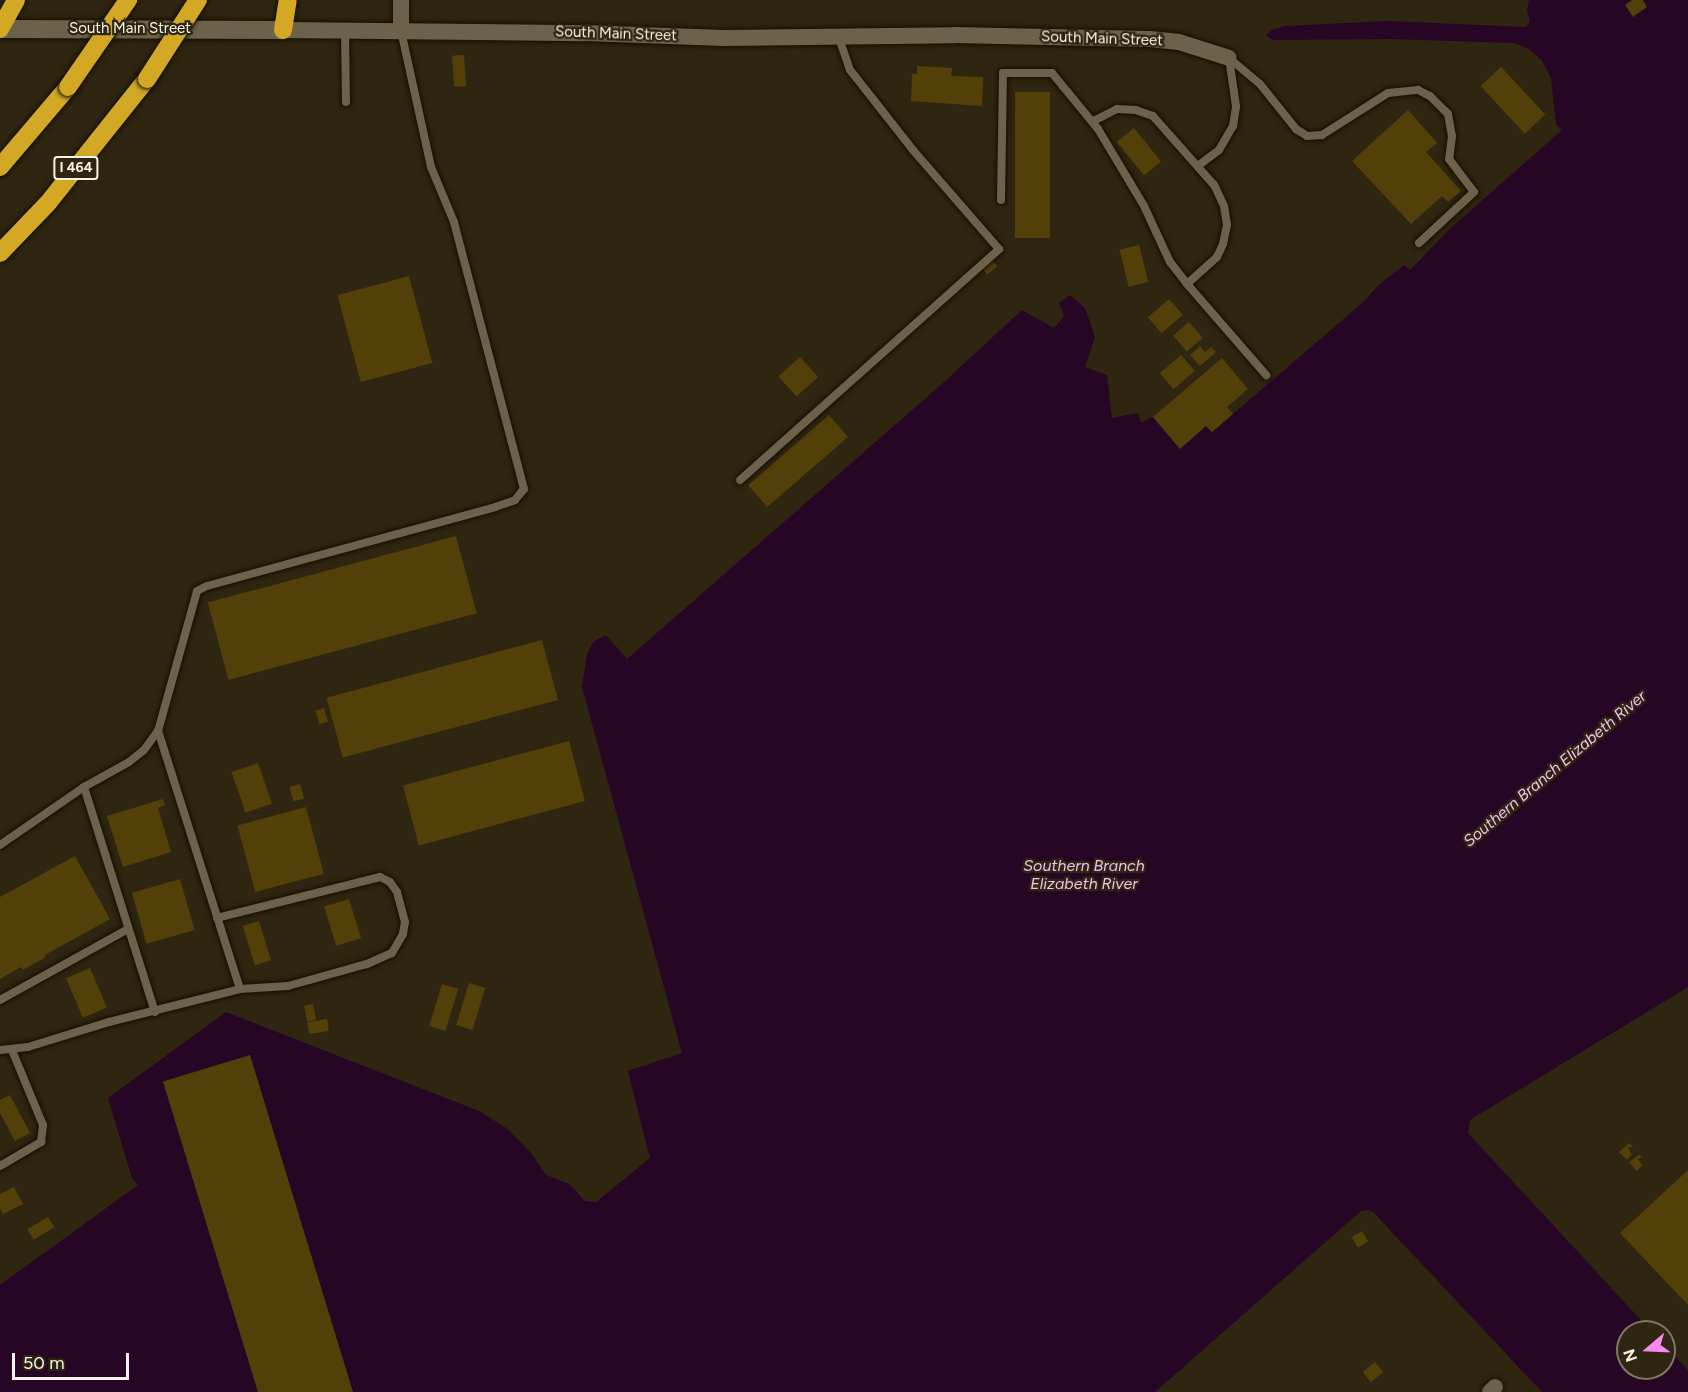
<!DOCTYPE html>
<style>
body{margin:0}
#map{position:relative;width:1688px;height:1392px;overflow:hidden;background:#2e2610;font-family:Figtree,sans-serif}
div>[style]{position:absolute}
[style*='--x']{left:calc(var(--x)*1px);top:calc(var(--y)*1px);width:calc(var(--w)*1px);rotate:calc(var(--a)*1deg)}
.water>*{inset:0;background:#260525}
.building>*{inset:0;background:#524008;transform-origin:0 0}
.roads{filter:drop-shadow(0 0 2px #160e00) drop-shadow(0 0 2px #160e00)}
.lane>*{height:8px;margin:-4px;padding:0 4px;transform-origin:4px;border-radius:4px;background:#6c624b}
.street>*{height:16px;margin:-8px;padding:0 8px;transform-origin:8px;border-radius:8px;background:#6c624b}
.secondary>*{height:18px;margin:-9px;padding:0 9px;transform-origin:9px;border-radius:9px;background:#6c624b}
.highway>*{height:18px;margin:-9px;padding:0 9px;transform-origin:9px;border-radius:9px;background:#d2a825}
.bridges{filter:drop-shadow(0 0 2px #160e00) drop-shadow(0 0 2px #160e00)}
.highway-bridge>*{height:18px;margin:-9px;padding:0 9px;transform-origin:9px;border-radius:9px;background:#d2a825}
span{translate:-50% -50%;white-space:nowrap;text-align:center;line-height:1.15;-webkit-text-stroke:4.5px #2e2610;paint-order:stroke}
.shield-label span{padding:2px 4px;background:#2e2610;border:2px solid;border-radius:4px;-webkit-text-stroke-width:0}
.shield-label{font-size:14px;color:#f7f2e5;font-weight:700}
.street-label{font-size:15px;color:#f7f2e5}
.water-label{font-size:16px;color:#fabcf6;font-style:italic}
.north{position:absolute;left:1616px;top:1320px;width:60px;height:60px;box-sizing:border-box;background:#2e2610;border:2px solid #7e7865;border-radius:50%;rotate:251deg;font-size:16px;font-weight:700;line-height:24px;text-align:center;color:#f7f2e5}
.north::after{content:'';display:block;margin:auto;width:21px;height:27px;background:#f489ef;clip-path:polygon(50% 0,100% 100%,50% 72%,0 100%)}
.scale{position:absolute;left:12px;top:1353px;width:117px;height:27px;box-sizing:border-box;border:3px solid #f7f2e5;border-top:0;padding-left:8px;font-size:18px;line-height:21px;white-space:nowrap;color:#f7f2e5;-webkit-text-stroke:4px #2e2610;paint-order:stroke}
</style>
<div id="map">
<div class="water">
<i style="clip-path:polygon(1529px 0,1688px 0,1688px 987px,1470px 1120px,1468px 1133px,1652px 1332px,1628px 1332px,1628px 1368px,1664px 1368px,1664px 1345px,1688px 1370px,1688px 1392px,1542px 1392px,1373px 1212px,1367px 1210px,1361px 1211px,1155px 1392px,0 1392px,0 1285px,138px 1185px,132px 1178px,108px 1098px,226px 1012px,479px 1111px,508px 1129px,532px 1154px,546px 1175px,569px 1184px,585px 1201px,596px 1202px,650px 1158px,628px 1071px,682px 1053px,582px 687px,587px 654px,593px 642px,606px 635px,627px 659px,943px 383px,1022px 310px,1054px 328px,1064px 316px,1059px 303px,1070px 295px,1085px 308px,1095px 337px,1085px 367px,1107px 375px,1112px 418px,1138px 413px,1141px 423px,1153px 417px,1180px 448px,1206px 426px,1212px 432px,1361px 304px,1380px 284px,1404px 265px,1410px 270px,1453px 226px,1562px 130px,1556px 124px,1551px 78px,1542px 61px,1529px 49px,1514px 43px,1391px 39px,1272px 40px,1266px 35px,1271px 30px,1285px 26px,1388px 21px,1525px 27px,1530px 22px,1527px 11px)"></i>
</div>
<div class="building">
<i style="clip-path:polygon(1632px 0,1643px 0,1647px 7px,1633px 17px,1625px 5px)"></i>
<i style="left:464px;top:55px;width:31px;height:12px;rotate:86deg"></i>
<i style="clip-path:polygon(917px 66px,952px 68px,951px 76px,983px 77px,982px 106px,911px 101px,912px 74px,917px 74px)"></i>
<i style="left:1501px;top:67px;width:65px;height:28px;rotate:47deg"></i>
<i style="left:1015px;top:92px;width:35px;height:146px"></i>
<i style="clip-path:polygon(1408px 110px,1437px 143px,1426px 152px,1461px 191px,1448px 202px,1442px 196px,1411px 224px,1352px 161px)"></i>
<i style="left:1134px;top:128px;width:43px;height:22px;rotate:51deg"></i>
<i style="left:1139px;top:245px;width:38px;height:20px;rotate:76deg"></i>
<i style="left:992px;top:260px;width:8px;height:13px;rotate:50deg"></i>
<i style="left:409px;top:276px;width:90px;height:74px;rotate:75deg"></i>
<i style="left:1169px;top:299px;width:21px;height:28px;rotate:49deg"></i>
<i style="left:1189px;top:322px;width:21px;height:21px;rotate:49deg"></i>
<i style="clip-path:polygon(1200px 346px,1205px 352px,1211px 347px,1216px 352px,1200px 366px,1190px 355px)"></i>
<i style="left:1181px;top:355px;width:21px;height:28px;rotate:49deg"></i>
<i style="left:800px;top:357px;width:27px;height:29px;rotate:48deg"></i>
<i style="clip-path:polygon(1222px 358px,1248px 389px,1227px 407px,1233px 414px,1212px 432px,1206px 426px,1180px 449px,1153px 417px)"></i>
<i style="left:829px;top:415px;width:29px;height:107px;rotate:49deg"></i>
<i style="left:456px;top:536px;width:80px;height:257px;rotate:75deg"></i>
<i style="left:542px;top:640px;width:62px;height:223px;rotate:75deg"></i>
<i style="left:324px;top:708px;width:14px;height:9px;rotate:73deg"></i>
<i style="left:569px;top:741px;width:62px;height:172px;rotate:75deg"></i>
<i style="left:258px;top:763px;width:43px;height:28px;rotate:71deg"></i>
<i style="left:300px;top:784px;width:15px;height:11px;rotate:74deg"></i>
<i style="clip-path:polygon(163px 799px,165px 805px,158px 808px,171px 852px,123px 867px,107px 816px)"></i>
<i style="left:306px;top:807px;width:69px;height:71px;rotate:75deg"></i>
<i style="clip-path:polygon(75px 856px,110px 919px,45px 955px,46px 957px,23px 970px,21px 967px,0 979px,0 897px)"></i>
<i style="left:180px;top:879px;width:53px;height:50px;rotate:74deg"></i>
<i style="left:349px;top:899px;width:41px;height:26px;rotate:73deg"></i>
<i style="left:259px;top:921px;width:41px;height:17px;rotate:73deg"></i>
<i style="left:90px;top:968px;width:43px;height:26px;rotate:67deg"></i>
<i style="left:469px;top:983px;width:17px;height:44px;rotate:17deg"></i>
<i style="left:442px;top:984px;width:17px;height:44px;rotate:17deg"></i>
<i style="left:313px;top:1004px;width:16px;height:9px;rotate:79deg"></i>
<i style="left:327px;top:1019px;width:12px;height:20px;rotate:81deg"></i>
<i style="left:250px;top:1055px;width:353px;height:91px;rotate:73deg"></i>
<i style="clip-path:polygon(10px 1095px,30px 1133px,15px 1141px,0 1113px,0 1100px)"></i>
<i style="clip-path:polygon(1629px 1143px,1633px 1146px,1628px 1148px,1632px 1154px,1627px 1160px,1619px 1152px)"></i>
<i style="clip-path:polygon(1639px 1155px,1642px 1157px,1638px 1159px,1642px 1165px,1637px 1171px,1629px 1162px)"></i>
<i style="clip-path:polygon(1688px 1170px,1688px 1305px,1620px 1233px)"></i>
<i style="clip-path:polygon(14px 1187px,23px 1204px,3px 1214px,0 1208px,0 1194px)"></i>
<i style="left:48px;top:1217px;width:12px;height:24px;rotate:59deg"></i>
<i style="left:1362px;top:1231px;width:12px;height:12px;rotate:59deg"></i>
<i style="left:1375px;top:1362px;width:13px;height:16px;rotate:51deg"></i>
</div>
<div class="roads">
<div class="lane">
<i style="--x:345;--y:31;--w:71;--a:89.2"></i>
<i style="--x:1229;--y:58;--w:40;--a:40"></i>
<i style="--x:1260;--y:84;--w:58;--a:51.3"></i>
<i style="--x:1296;--y:129;--w:13;--a:32"></i>
<i style="--x:1307;--y:136;--w:15;--a:-4"></i>
<i style="--x:1322;--y:135;--w:78;--a:-32.5"></i>
<i style="--x:1388;--y:93;--w:30;--a:-6"></i>
<i style="--x:1418;--y:90;--w:13;--a:27"></i>
<i style="--x:1430;--y:96;--w:25;--a:45"></i>
<i style="--x:1448;--y:114;--w:22;--a:80"></i>
<i style="--x:1452;--y:136;--w:23;--a:97"></i>
<i style="--x:1449;--y:159;--w:41;--a:52.9"></i>
<i style="--x:1474;--y:192;--w:75;--a:137.2"></i>
<i style="--x:1199;--y:165;--w:25;--a:-37"></i>
<i style="--x:1219;--y:150;--w:28;--a:-60"></i>
<i style="--x:1233;--y:126;--w:20;--a:-81"></i>
<i style="--x:1236;--y:106;--w:49;--a:-98.3"></i>
<i style="--x:1001;--y:200;--w:127;--a:-89.1"></i>
<i style="--x:1003;--y:73;--w:49;--a:0"></i>
<i style="--x:1052;--y:73;--w:72;--a:50.6"></i>
<i style="--x:1098;--y:129;--w:90;--a:59.1"></i>
<i style="--x:1144;--y:206;--w:62;--a:65.1"></i>
<i style="--x:1170;--y:262;--w:28;--a:52"></i>
<i style="--x:1187;--y:284;--w:40;--a:-42"></i>
<i style="--x:1217;--y:257;--w:14;--a:-65"></i>
<i style="--x:1223;--y:244;--w:19;--a:-78"></i>
<i style="--x:1227;--y:225;--w:19;--a:-99"></i>
<i style="--x:1224;--y:206;--w:23;--a:-115"></i>
<i style="--x:1214;--y:185;--w:92;--a:-131.5"></i>
<i style="--x:1153;--y:116;--w:18;--a:-161"></i>
<i style="--x:1136;--y:110;--w:19;--a:-177"></i>
<i style="--x:1117;--y:109;--w:28;--a:153"></i>
<i style="--x:1187;--y:284;--w:121;--a:49"></i>
<i style="--x:740;--y:480;--w:347;--a:-41.7"></i>
<i style="--x:999;--y:249;--w:131;--a:-131"></i>
<i style="--x:913;--y:150;--w:102;--a:-128.2"></i>
<i style="--x:850;--y:70;--w:36;--a:-109"></i>
<i style="--x:84;--y:787;--w:236;--a:72.5"></i>
<i style="--x:0;--y:845;--w:102;--a:-34.6"></i>
<i style="--x:84;--y:787;--w:51;--a:-29.1"></i>
<i style="--x:129;--y:762;--w:19;--a:-39"></i>
<i style="--x:144;--y:750;--w:24;--a:-54"></i>
<i style="--x:240;--y:989;--w:271;--a:-107.6"></i>
<i style="--x:158;--y:731;--w:145;--a:-74.4"></i>
<i style="--x:197;--y:591;--w:11;--a:-27"></i>
<i style="--x:207;--y:586;--w:299;--a:-15.3"></i>
<i style="--x:495;--y:507;--w:21;--a:-19"></i>
<i style="--x:515;--y:500;--w:14;--a:-51"></i>
<i style="--x:524;--y:489;--w:276;--a:-104.7"></i>
<i style="--x:454;--y:222;--w:60;--a:-112.7"></i>
<i style="--x:431;--y:167;--w:139;--a:-102.4"></i>
<i style="--x:0;--y:1000;--w:146;--a:-29"></i>
<i style="--x:0;--y:1050;--w:28;--a:-6"></i>
<i style="--x:28;--y:1047;--w:85;--a:-17.2"></i>
<i style="--x:109;--y:1022;--w:135;--a:-14.1"></i>
<i style="--x:240;--y:989;--w:48;--a:-3.6"></i>
<i style="--x:288;--y:986;--w:82;--a:-15.6"></i>
<i style="--x:367;--y:964;--w:27;--a:-24"></i>
<i style="--x:392;--y:953;--w:22;--a:-60"></i>
<i style="--x:403;--y:934;--w:12;--a:-81"></i>
<i style="--x:405;--y:922;--w:31;--a:-105"></i>
<i style="--x:397;--y:892;--w:12;--a:-125"></i>
<i style="--x:390;--y:882;--w:11;--a:-153"></i>
<i style="--x:380;--y:877;--w:168;--a:165.9"></i>
<i style="--x:0;--y:1166;--w:48;--a:-30.3"></i>
<i style="--x:41;--y:1142;--w:17;--a:-83"></i>
<i style="--x:43;--y:1125;--w:81;--a:-112.5"></i>
</div>
<div class="street">
<i style="--x:283;--y:30;--w:303;--a:0.6"></i>
<i style="--x:586;--y:33;--w:138;--a:2.1"></i>
<i style="--x:724;--y:38;--w:231;--a:-0.7"></i>
<i style="--x:955;--y:35;--w:195;--a:1.2"></i>
<i style="--x:1150;--y:39;--w:29;--a:6"></i>
<i style="--x:1179;--y:42;--w:52;--a:17.7"></i>
<i style="--x:401;--y:31;--w:31;--a:-90"></i>
<i style="--x:1490;--y:1392;--w:7;--a:-45"></i>
</div>
<div class="secondary">
<i style="--x:0;--y:29;--w:283;--a:0.2"></i>
</div>
<div class="highway">
<i style="--x:0;--y:29;--w:33;--a:-61"></i>
<i style="--x:283;--y:30;--w:30;--a:-81"></i>
<i style="--x:0;--y:167;--w:105;--a:-49.6"></i>
<i style="--x:0;--y:253;--w:69;--a:-46.2"></i>
<i style="--x:48;--y:203;--w:159;--a:-51.4"></i>
</div>
</div>
<div class="bridges">
<div class="highway-bridge">
<i style="--x:147;--y:79;--w:94;--a:-57.2"></i>
<i style="--x:68;--y:87;--w:106;--a:-55.4"></i>
</div>
</div>
<div class="shield-label">
<span style="left:76px;top:168px">I 464</span>
</div>
<div class="street-label">
<span style="left:130px;top:29px">South Main Street</span>
<span style="left:616px;top:34px;rotate:2deg">South Main Street</span>
<span style="left:1102px;top:39px;rotate:2deg">South Main Street</span>
</div>
<div class="water-label">
<span style="left:1555px;top:769px;rotate:-40deg">Southern Branch Elizabeth River</span>
<span style="left:1084px;top:875px">Southern Branch<br>Elizabeth River</span>
</div>
<div class="north">N</div>
<div class="scale">50 m</div>
</div>
